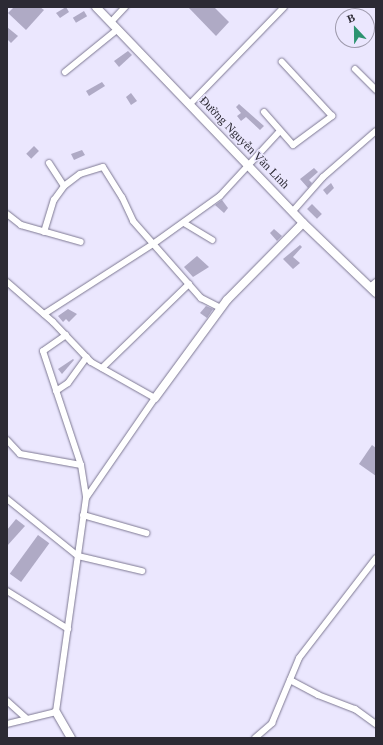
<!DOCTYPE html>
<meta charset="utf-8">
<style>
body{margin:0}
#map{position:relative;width:383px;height:745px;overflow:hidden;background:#ebe7fe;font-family:"Times New Roman",serif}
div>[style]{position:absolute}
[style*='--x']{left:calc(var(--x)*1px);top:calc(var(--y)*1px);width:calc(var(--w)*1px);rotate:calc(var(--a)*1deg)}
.building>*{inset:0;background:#afaac5;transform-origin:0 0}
.roads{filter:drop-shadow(0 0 1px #7d7892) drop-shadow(0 0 1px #7d7892)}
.street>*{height:6px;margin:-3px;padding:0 3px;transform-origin:3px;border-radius:3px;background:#fff}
.secondary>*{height:8px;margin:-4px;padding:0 4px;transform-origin:4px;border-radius:4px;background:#fff}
span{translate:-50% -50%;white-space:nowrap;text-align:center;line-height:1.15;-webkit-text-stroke:3px #ebe7fe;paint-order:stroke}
.street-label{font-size:12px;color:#2c2a34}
.frame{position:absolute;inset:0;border:8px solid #2c2a34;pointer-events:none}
.north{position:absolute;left:335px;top:8px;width:40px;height:40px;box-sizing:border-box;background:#ebe7fe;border:1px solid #9f9bad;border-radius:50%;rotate:338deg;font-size:11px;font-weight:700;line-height:16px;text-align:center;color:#2c2a34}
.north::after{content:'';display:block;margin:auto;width:14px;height:18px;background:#2c9370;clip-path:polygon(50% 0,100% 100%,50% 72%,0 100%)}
</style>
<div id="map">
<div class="building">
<i style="clip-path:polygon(14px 7px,40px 7px,44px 10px,26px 30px,8px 13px)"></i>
<i style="clip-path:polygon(66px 7px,69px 12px,60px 18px,56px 13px)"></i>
<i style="clip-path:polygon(188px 7px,214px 7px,229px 22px,216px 36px)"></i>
<i style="left:84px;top:11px;width:6px;height:13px;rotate:59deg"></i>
<i style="clip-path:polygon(7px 27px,18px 36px,11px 43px,7px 39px)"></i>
<i style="clip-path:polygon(128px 51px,132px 55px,119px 67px,114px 61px)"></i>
<i style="clip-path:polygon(102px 82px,105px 86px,89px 96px,86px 91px)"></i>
<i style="clip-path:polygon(131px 93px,137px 101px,131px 105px,126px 97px)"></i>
<i style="clip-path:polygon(239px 104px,264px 126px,260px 130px,246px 117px,241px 121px,237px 116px,241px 113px,236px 107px)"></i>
<i style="left:34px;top:146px;width:7px;height:11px;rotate:45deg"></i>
<i style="clip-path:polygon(82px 150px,85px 155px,74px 160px,71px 154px)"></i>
<i style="clip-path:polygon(314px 168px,318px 172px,309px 180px,312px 183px,308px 188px,300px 179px)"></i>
<i style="clip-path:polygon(331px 183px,334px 188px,327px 195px,323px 190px)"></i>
<i style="clip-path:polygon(222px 200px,228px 208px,224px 213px,215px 205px)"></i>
<i style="left:312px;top:204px;width:14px;height:7px;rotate:45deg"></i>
<i style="clip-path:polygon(274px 229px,282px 236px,277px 241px,270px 233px)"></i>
<i style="clip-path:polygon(300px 245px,302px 247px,293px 257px,300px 263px,293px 269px,283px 259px)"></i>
<i style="clip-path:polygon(197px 256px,209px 267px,193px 277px,184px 267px)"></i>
<i style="clip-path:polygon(206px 306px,213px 309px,207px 318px,200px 313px)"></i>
<i style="clip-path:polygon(68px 309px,77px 314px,69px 322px,66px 319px,63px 322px,58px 316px)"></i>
<i style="clip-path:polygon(73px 359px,74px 360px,62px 374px,58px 369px)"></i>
<i style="clip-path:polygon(372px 445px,376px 448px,376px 476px,359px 464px)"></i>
<i style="clip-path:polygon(16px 519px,25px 526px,7px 546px,7px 530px)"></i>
<i style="left:38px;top:535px;width:14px;height:48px;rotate:36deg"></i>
</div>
<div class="roads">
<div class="street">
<i style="--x:111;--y:22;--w:21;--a:-47"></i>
<i style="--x:355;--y:69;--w:30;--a:45"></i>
<i style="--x:65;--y:72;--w:68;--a:-39.1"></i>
<i style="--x:190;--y:104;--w:135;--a:-45.9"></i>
<i style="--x:264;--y:112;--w:44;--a:48.7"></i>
<i style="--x:293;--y:145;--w:49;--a:-36.6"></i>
<i style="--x:332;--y:116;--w:74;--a:-132.8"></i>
<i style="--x:49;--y:163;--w:27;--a:57"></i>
<i style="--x:293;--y:211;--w:45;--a:-48.6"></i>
<i style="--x:323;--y:177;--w:70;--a:-41"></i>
<i style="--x:7;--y:214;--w:18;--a:38"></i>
<i style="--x:21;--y:225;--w:62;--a:15.8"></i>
<i style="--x:184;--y:223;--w:33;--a:31"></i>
<i style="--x:44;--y:232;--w:34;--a:-73"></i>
<i style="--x:54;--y:200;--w:17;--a:-54"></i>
<i style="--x:64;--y:186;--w:20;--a:-37"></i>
<i style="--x:80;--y:174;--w:24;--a:-17"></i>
<i style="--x:103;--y:167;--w:36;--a:58"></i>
<i style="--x:122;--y:197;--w:26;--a:65"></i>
<i style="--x:133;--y:221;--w:103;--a:48.6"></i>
<i style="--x:201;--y:298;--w:22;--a:27"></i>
<i style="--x:7;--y:282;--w:61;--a:41"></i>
<i style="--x:53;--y:322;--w:55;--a:46.5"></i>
<i style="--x:91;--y:362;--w:73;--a:29.4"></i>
<i style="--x:155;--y:398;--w:121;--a:124.6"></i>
<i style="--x:86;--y:498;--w:216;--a:98"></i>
<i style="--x:56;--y:712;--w:50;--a:166.2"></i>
<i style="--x:370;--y:287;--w:8;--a:-40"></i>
<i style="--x:44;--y:314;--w:130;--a:-32.7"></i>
<i style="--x:153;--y:244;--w:82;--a:-35.6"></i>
<i style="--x:220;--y:196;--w:88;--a:-47.3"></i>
<i style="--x:66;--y:335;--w:28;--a:145"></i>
<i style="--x:43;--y:351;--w:120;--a:71.6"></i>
<i style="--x:81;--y:465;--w:33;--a:81"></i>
<i style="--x:102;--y:368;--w:121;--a:-44"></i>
<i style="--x:56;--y:391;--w:14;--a:-34"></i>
<i style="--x:68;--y:383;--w:32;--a:-54"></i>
<i style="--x:7;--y:440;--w:19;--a:47"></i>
<i style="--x:20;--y:454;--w:62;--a:10.2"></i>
<i style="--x:7;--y:499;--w:91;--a:38.8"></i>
<i style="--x:78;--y:556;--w:66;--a:13.2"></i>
<i style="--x:83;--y:515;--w:66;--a:15.9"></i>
<i style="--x:7;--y:591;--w:72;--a:31.9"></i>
<i style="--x:290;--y:680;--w:32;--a:28"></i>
<i style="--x:318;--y:695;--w:40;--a:21"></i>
<i style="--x:355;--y:709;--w:26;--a:36"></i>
<i style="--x:7;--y:701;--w:27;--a:42"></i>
<i style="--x:255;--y:738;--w:23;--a:-41"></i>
<i style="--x:272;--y:723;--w:70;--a:-67.4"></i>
<i style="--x:299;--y:658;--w:126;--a:-52.4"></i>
</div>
<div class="secondary">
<i style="--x:96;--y:7;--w:299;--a:46.2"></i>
<i style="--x:303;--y:223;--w:101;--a:43.8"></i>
<i style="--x:155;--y:398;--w:122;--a:-53.7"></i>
<i style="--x:227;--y:300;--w:108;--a:-45.4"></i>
<i style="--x:56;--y:712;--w:30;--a:60"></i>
</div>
</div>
<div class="street-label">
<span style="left:244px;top:143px;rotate:46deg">Đường Nguyễn Văn Linh</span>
</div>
<div class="frame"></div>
<div class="north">B</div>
</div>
